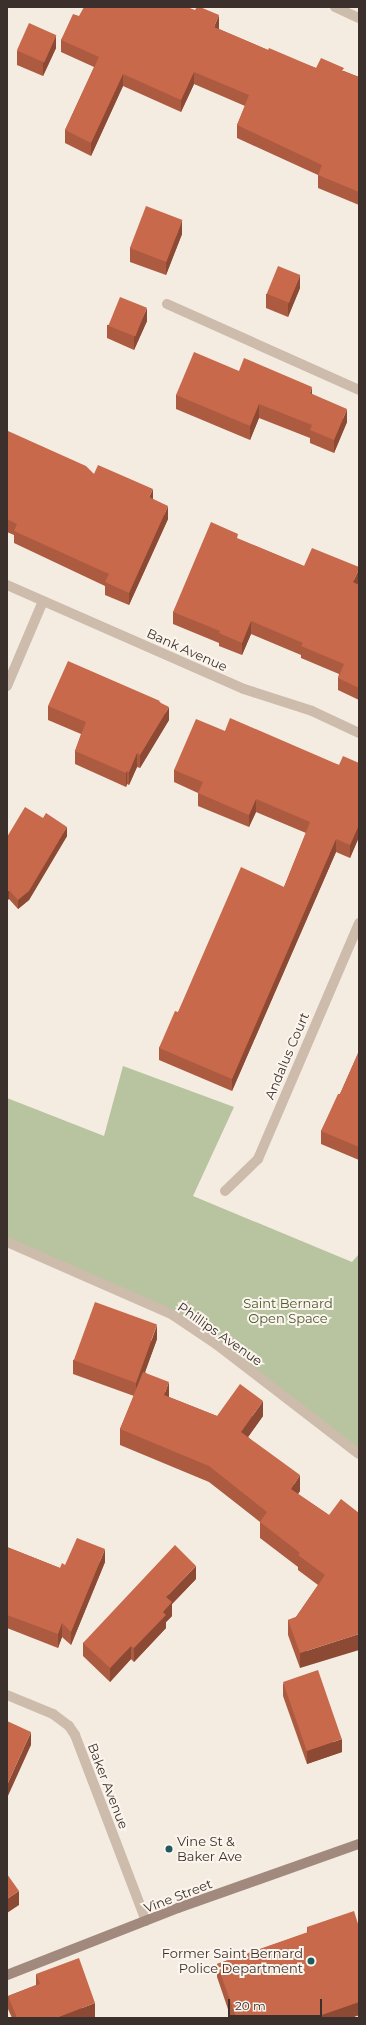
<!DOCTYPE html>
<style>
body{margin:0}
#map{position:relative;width:366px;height:2025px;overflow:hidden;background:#f4ebe1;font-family:Montserrat,sans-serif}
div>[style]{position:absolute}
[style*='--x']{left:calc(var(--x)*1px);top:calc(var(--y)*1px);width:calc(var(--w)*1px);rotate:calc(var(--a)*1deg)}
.green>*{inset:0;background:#b8c4a0}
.service>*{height:10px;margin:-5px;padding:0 5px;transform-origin:5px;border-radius:5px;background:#cdbbac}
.minor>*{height:10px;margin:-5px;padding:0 5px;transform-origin:5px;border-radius:5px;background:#cdbbac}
.secondary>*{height:10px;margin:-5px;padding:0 5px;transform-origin:5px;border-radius:5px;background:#a18a7d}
.wall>*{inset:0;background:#ac5a40}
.shaded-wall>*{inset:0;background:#8c4a34}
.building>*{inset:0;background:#c8694b;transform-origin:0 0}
.dots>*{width:11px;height:11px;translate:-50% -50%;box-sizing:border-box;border:2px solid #fbf5ee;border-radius:50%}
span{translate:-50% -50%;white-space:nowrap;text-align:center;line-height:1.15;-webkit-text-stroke:4px #fbf5ee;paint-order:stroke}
.street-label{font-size:13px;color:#3b302b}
.park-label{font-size:13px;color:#4a5a2e}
.poi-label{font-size:13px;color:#3b302b}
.left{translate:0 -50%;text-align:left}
.right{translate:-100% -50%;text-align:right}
.frame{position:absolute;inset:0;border:8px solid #3b302b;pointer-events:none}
.scale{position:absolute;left:228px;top:1999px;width:94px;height:18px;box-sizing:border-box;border:2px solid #3b302b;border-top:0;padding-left:5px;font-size:12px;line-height:14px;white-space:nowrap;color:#3b302b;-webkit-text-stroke:3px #fbf5ee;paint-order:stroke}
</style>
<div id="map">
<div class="green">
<i style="clip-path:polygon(123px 1066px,234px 1107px,193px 1196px,352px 1262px,359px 1254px,359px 1454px,173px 1315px,7px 1242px,7px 1098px,104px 1136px)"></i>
</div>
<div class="service">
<i style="--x:167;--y:304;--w:210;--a:24.1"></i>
</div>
<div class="minor">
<i style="--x:335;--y:7;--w:26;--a:25"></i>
<i style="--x:7;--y:585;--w:259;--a:23.7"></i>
<i style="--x:244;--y:689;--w:71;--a:17.9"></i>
<i style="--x:312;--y:711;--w:52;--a:25.1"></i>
<i style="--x:7;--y:686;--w:92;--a:-67"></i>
<i style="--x:225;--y:1191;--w:46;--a:-44.1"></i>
<i style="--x:258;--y:1159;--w:257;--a:-66.8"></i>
<i style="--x:7;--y:1242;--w:181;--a:23.7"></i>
<i style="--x:173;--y:1315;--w:52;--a:34"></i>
<i style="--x:216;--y:1344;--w:180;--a:37.6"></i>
<i style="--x:7;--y:1695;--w:50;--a:22.4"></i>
<i style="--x:53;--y:1714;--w:20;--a:37"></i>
<i style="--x:69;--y:1726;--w:11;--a:56"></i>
<i style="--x:75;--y:1735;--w:199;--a:69.1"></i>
</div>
<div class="secondary">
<i style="--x:7;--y:1975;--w:184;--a:-21.4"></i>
<i style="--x:178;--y:1908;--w:192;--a:-19.5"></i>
</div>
<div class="wall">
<i style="clip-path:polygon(79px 16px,219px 28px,219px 29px,268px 50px,316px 68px,344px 71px,359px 77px,359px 205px,318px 188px,318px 175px,237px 138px,237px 125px,245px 106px,194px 84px,181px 112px,123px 86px,91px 156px,65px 143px,65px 130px,94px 67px,61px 52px,61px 40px)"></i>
<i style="clip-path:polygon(56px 48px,43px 76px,17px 65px,17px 51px)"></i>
<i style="clip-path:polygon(182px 234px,166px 275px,130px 262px,130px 248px)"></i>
<i style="clip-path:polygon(300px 288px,288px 317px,266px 308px,266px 294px)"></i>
<i style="clip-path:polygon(147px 321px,134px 350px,107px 338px,107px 325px)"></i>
<i style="clip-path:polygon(239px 371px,312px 394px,347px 422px,334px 453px,310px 443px,310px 438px,259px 418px,250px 440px,176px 409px,176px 395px)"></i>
<i style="clip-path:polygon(7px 433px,94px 474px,153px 499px,168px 519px,129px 605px,105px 595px,105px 586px,14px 543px,14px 535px,7px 532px)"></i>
<i style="clip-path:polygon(238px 539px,304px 566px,359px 581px,358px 584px,359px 585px,359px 700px,338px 690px,338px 678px,339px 674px,301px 658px,301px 655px,251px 634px,242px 655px,219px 646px,219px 643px,173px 624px,173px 612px)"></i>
<i style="clip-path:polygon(160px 702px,169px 720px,140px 768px,137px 767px,129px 785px,127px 784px,126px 787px,75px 764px,75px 751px,81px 734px,48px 720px,48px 706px)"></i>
<i style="clip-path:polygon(225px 731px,339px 765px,359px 763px,359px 837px,350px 858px,336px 852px,232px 1091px,159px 1060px,159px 1048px,178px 1012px,284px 887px,306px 833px,256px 812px,249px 827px,198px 806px,198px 793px,174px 782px,174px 770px)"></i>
<i style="clip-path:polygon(67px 836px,29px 900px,18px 909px,9px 899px,7px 837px)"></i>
<i style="clip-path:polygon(359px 1051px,359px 1160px,321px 1144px,321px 1131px,340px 1094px)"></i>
<i style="clip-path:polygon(157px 1339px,145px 1372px,169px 1397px,217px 1416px,263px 1416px,248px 1437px,300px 1491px,298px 1494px,329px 1515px,359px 1513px,300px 1668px,288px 1635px,288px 1620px,296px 1617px,318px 1585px,298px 1570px,298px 1567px,260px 1538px,260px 1522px,209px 1482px,120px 1445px,120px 1429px,134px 1396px,73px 1374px,73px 1360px)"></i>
<i style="clip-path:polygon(7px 1547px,60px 1568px,65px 1565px,105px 1562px,71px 1645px,62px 1637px,58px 1648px,7px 1628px)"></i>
<i style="clip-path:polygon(196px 1579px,172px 1604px,172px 1616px,166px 1622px,166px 1628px,134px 1662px,131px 1659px,110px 1682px,83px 1656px,83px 1643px)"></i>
<i style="clip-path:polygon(283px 1683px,342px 1752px,307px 1764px,283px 1696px)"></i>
<i style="clip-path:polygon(307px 1927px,359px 1927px,359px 2015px,351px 2018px,231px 2018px,217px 1977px,217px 1964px,307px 1933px)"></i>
<i style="clip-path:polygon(36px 1974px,95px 2017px,92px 2018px,12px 2018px,8px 2009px,8px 1996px,36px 1985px)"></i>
</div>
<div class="shaded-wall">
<i style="clip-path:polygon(219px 15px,219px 28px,214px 39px,214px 27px)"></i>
<i style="clip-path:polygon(56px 35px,56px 48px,43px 76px,43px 63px)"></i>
<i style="clip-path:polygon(194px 72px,194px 84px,181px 112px,181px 100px)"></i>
<i style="clip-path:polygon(123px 74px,123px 86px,91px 156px,91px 143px)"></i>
<i style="clip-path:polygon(182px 220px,182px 234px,166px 275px,166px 262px)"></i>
<i style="clip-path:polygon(300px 275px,300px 288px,288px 317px,288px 304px)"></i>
<i style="clip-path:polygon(147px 308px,147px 321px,134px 350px,134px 336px)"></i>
<i style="clip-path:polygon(312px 387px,312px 401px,310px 393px)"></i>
<i style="clip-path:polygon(259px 404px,259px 418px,250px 440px,250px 426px)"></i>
<i style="clip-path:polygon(347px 409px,347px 422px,334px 453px,334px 440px)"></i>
<i style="clip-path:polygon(153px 489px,153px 501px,149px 497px)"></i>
<i style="clip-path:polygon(168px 506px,168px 519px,129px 605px,129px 593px)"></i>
<i style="clip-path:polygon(359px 569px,359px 581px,353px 594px,353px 582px)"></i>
<i style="clip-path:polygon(251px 621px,251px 634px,242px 655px,242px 643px)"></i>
<i style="clip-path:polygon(169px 707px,169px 720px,140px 768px,140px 755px)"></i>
<i style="clip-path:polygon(137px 753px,137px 767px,129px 785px,129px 772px)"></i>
<i style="clip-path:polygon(127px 771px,127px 784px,126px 787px,126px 773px)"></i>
<i style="clip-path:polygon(256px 799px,256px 812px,249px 827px,249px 815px)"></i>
<i style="clip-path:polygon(359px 825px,359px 837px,350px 858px,350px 845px)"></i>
<i style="clip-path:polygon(67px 827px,67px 836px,29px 900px,18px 909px,18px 900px)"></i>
<i style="clip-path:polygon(336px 839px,336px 852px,232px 1091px,232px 1079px)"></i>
<i style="clip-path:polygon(9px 890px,9px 899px,7px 901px,7px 892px)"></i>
<i style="clip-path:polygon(8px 1271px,8px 1281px,7px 1284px,7px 1273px)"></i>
<i style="clip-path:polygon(157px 1325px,157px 1339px,136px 1397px,136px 1384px)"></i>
<i style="clip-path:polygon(169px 1382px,169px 1398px,164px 1395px)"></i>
<i style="clip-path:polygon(263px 1401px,263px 1416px,241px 1447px,241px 1432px)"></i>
<i style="clip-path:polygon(300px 1475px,300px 1491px,291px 1504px,291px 1489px)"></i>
<i style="clip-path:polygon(105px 1549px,105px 1562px,71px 1645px,71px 1632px)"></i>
<i style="clip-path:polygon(196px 1566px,196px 1579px,172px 1604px,172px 1616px,166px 1622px,166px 1628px,134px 1662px,134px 1648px,163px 1612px,166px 1597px)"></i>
<i style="clip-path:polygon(62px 1623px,62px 1637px,58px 1648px,58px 1634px)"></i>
<i style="clip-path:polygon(359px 1634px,359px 1650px,300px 1668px,300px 1653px)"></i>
<i style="clip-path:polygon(131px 1646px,131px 1659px,110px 1682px,110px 1668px)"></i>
<i style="clip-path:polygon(31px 1732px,31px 1745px,7px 1798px,7px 1785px)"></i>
<i style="clip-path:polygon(342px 1739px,342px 1752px,307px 1764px,307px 1751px)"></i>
<i style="clip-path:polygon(19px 1891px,19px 1905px,7px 1913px,7px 1899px)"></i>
<i style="clip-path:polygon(359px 2002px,359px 2015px,351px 2018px,313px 2018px)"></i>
<i style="clip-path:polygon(95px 2003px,95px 2017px,92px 2018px,56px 2018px)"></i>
</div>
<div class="building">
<i style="clip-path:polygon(84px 7px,187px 7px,195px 10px,197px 7px,200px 7px,219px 15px,214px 27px,268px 50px,269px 48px,316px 68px,321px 58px,344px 68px,342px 71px,359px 77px,359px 192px,318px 175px,322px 165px,237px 125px,249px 95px,194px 72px,181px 100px,123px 74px,91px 143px,65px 130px,99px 57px,61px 40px,73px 14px,79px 16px)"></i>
<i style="left:29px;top:23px;width:30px;height:30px;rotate:24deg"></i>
<i style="left:146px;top:206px;width:39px;height:45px;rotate:21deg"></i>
<i style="left:278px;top:266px;width:24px;height:30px;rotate:22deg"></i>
<i style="left:120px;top:297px;width:29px;height:31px;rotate:22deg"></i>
<i style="clip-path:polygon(194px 352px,239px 371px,244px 358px,312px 387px,310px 393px,347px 409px,334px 440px,310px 430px,312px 425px,259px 404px,250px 426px,176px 395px)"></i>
<i style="clip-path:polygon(8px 431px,86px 466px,94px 474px,98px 465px,153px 489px,149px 497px,168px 506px,129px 593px,105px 582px,109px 574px,14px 531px,17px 524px,7px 519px,7px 433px)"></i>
<i style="clip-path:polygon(211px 522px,238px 534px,237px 538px,304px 566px,312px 548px,359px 567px,359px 569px,353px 582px,359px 585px,359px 688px,338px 678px,344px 664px,301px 646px,303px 643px,251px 621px,242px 643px,219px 633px,220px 631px,173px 612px)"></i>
<i style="clip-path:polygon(68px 661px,160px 701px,159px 702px,169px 707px,140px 755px,137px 753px,129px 772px,127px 771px,126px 773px,75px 751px,86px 722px,48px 706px)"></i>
<i style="clip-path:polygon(230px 718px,339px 765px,343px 756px,359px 763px,359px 825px,350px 845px,336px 839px,232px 1079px,159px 1048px,175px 1011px,178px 1012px,241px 867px,284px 887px,310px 822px,256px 799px,249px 815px,198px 793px,203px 782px,174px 770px,196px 719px,225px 731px)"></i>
<i style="clip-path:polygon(25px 807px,43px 818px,46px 813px,67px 827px,29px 891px,18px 900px,9px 890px,7px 892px,7px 837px)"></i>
<i style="clip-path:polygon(359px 1051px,359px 1147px,321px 1131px,338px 1094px,340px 1094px)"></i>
<i style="left:95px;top:1302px;width:66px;height:62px;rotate:20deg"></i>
<i style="clip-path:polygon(143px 1372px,169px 1382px,164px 1395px,217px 1416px,240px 1384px,263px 1401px,241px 1432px,300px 1475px,291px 1489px,329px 1515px,341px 1499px,359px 1513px,359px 1634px,300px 1653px,288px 1620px,296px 1617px,325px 1575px,298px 1555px,300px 1553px,260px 1522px,267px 1512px,209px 1466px,120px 1429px)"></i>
<i style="clip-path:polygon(77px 1538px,105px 1549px,71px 1632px,62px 1623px,58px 1634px,7px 1615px,7px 1547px,60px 1568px,62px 1563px,65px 1565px)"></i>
<i style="clip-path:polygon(175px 1545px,196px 1566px,166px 1597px,172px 1602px,163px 1612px,166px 1615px,134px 1648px,131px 1646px,110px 1668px,83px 1643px)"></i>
<i style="left:318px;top:1670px;width:73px;height:37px;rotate:71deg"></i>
<i style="clip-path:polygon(7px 1721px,31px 1732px,7px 1785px)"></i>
<i style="clip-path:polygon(7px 1874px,19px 1891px,7px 1899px)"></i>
<i style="clip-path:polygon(354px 1911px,359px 1927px,359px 2002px,313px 2018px,233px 2018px,236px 2017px,217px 1964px,308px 1932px,307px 1927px)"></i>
<i style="clip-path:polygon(79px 1958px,95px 2003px,56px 2018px,17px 2018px,8px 1996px,40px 1984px,36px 1974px)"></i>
</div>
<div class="dots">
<i style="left:169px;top:1849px;background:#1f5a5e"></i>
<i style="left:311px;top:1961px;background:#1f5a5e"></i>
</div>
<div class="street-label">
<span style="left:187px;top:650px;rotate:24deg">Bank Avenue</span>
<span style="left:287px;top:1056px;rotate:-67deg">Andalus Court</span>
<span style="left:220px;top:1334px;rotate:35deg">Phillips Avenue</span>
<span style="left:108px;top:1786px;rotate:69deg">Baker Avenue</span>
<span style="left:178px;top:1896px;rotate:-21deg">Vine Street</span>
</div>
<div class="park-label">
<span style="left:288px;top:1311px">Saint Bernard<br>Open Space</span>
</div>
<div class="poi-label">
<span class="left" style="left:177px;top:1849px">Vine St &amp;<br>Baker Ave</span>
<span class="right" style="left:303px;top:1961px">Former Saint Bernard<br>Police Department</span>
</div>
<div class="frame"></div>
<div class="scale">20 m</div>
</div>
